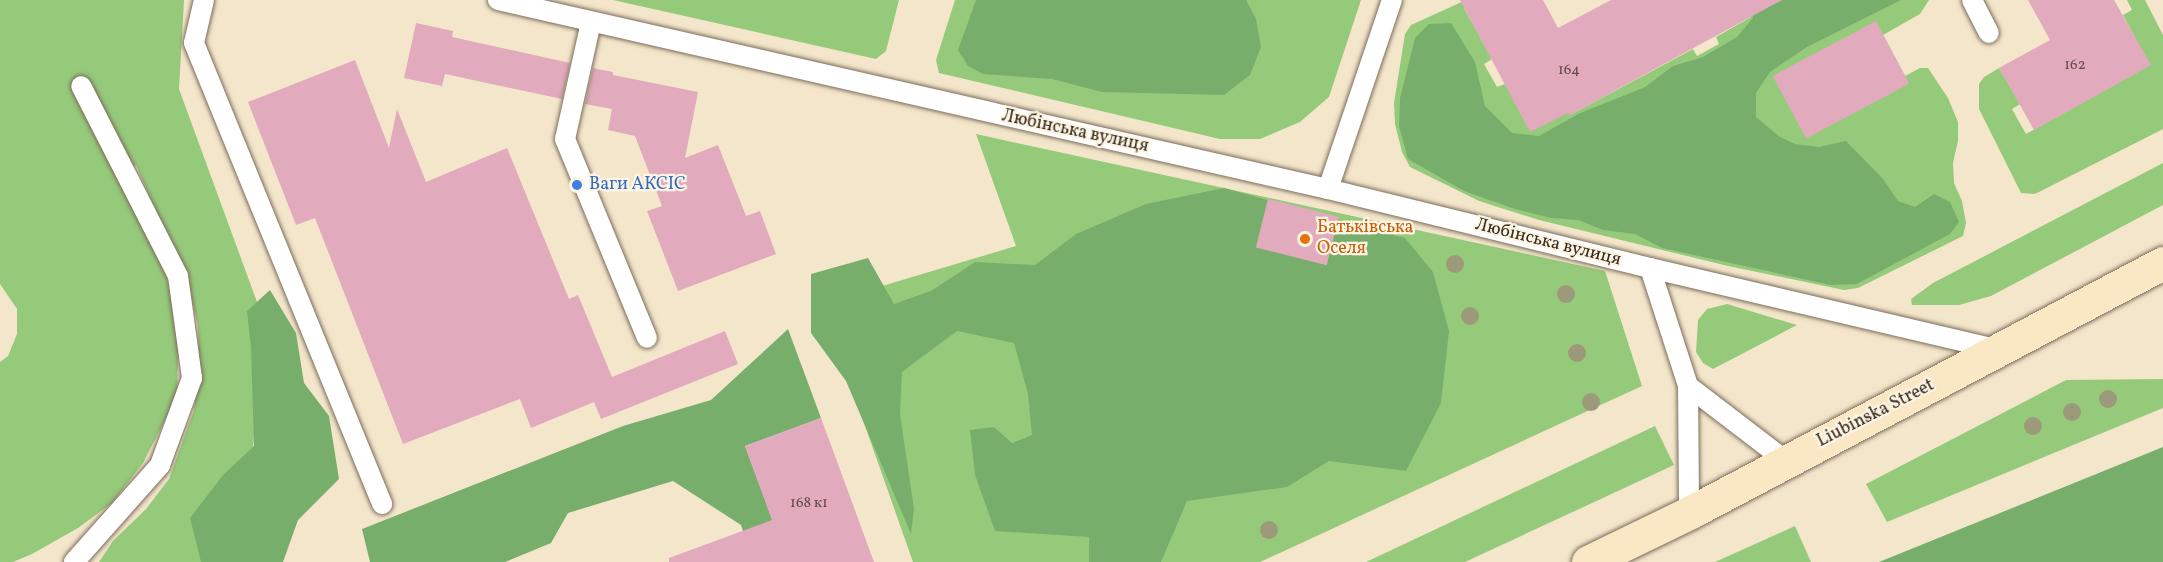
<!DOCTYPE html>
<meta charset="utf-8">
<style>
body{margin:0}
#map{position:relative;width:2163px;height:562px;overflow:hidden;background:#f4e6cb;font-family:Vollkorn,serif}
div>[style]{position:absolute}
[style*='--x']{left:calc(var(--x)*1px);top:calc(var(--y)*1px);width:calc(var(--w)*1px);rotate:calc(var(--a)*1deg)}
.green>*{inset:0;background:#96ca7b}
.forest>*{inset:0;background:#78ae6b}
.building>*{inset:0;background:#e1aabd;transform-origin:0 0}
.roads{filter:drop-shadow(0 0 2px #7c6c5b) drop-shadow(0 0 2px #7c6c5b)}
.service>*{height:20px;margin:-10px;padding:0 10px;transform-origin:10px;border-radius:10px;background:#fff}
.secondary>*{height:33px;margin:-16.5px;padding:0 16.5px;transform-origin:16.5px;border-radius:16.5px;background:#fae7c3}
.trees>*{width:18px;height:18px;margin:-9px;border-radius:50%;background:#9d997b}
.dots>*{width:16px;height:16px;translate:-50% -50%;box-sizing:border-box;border:3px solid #fcf5e5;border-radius:50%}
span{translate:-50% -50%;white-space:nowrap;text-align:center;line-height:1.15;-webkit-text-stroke:4.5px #fcf5e5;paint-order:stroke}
.number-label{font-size:15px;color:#644a46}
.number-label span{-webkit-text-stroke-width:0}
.street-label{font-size:18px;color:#3b2a1e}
.shop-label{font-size:18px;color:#366cbe}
.left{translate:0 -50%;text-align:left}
.food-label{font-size:18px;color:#c56008}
</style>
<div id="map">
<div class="green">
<i style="clip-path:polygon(0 0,184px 0,179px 89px,257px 302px,263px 327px,250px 484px,234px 562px,99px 562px,113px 541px,146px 509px,169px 479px,194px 410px,199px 369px,198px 325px,187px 281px,136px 165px,120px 176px,164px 267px,172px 298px,179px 327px,177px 397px,143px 463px,112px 503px,78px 528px,32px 554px,13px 562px,0 562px,0 362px,8px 356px,17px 334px,17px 309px,0 284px)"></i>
<i style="clip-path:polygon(613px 0,899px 0,886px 51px,876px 59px)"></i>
<i style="clip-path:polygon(955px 0,1361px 0,1329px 97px,1300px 122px,1260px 139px,1220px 139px,939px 73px,936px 60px)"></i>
<i style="clip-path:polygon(1466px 0,1464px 8px,1492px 59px,1484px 64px,1497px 87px,1505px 84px,1565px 106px,1570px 115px,1693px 49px,1697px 56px,1719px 44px,1716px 37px,1751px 17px,1742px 0,1929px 0,1920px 14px,1883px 35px,1905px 76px,1920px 68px,1928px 68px,1948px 98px,1958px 122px,1958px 141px,1953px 163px,1954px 183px,1962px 201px,1966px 223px,1963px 236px,1858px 288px,1844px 290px,1728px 266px,1539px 220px,1479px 201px,1410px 167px,1402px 152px,1395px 124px,1394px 103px,1405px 34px,1411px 25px)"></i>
<i style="clip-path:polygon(2127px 0,2145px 0,2163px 35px,2163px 129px,2035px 194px,2021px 193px,1979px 109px,1979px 84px,1984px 77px,1999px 68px,2020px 104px,2012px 109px,2026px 134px,2150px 65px,2123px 15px,2132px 10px)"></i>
<i style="clip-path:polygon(976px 134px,1605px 271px,1642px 386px,1260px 562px,913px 562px,822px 304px,1016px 246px)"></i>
<i style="clip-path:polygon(2163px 163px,2163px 205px,1991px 296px,1959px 305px,1912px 305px,1911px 299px,1933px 283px)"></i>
<i style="clip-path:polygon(1727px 304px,1797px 325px,1713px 369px,1703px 363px,1696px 352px,1698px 320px,1707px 309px)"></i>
<i style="clip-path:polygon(2163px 379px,2163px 408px,1887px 522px,1866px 484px,2066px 380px)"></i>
<i style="clip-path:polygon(1655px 426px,1674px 465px,1465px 562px,1366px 562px)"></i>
<i style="clip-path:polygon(1795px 526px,1811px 562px,1715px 562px)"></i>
</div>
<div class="forest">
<i style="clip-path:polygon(976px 0,1246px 0,1256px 19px,1261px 47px,1250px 75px,1224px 95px,1102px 92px,1052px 79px,983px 74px,968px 66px,958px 50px)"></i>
<i style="clip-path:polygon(1752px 0,1901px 0,1807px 47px,1770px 72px,1756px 93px,1756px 117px,1780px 137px,1795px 144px,1819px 147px,1846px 141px,1883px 179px,1898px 201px,1915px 207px,1934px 194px,1950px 202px,1959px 222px,1950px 234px,1857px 284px,1831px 285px,1662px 248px,1635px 234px,1603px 230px,1578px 220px,1551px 218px,1515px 209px,1464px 191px,1408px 159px,1399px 126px,1400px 98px,1415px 38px,1429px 24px,1451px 23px,1475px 62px,1485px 106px,1512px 133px,1539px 136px,1578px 114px,1645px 87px,1673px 66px,1703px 57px,1737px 37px,1753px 18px,1749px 3px)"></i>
<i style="clip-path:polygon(1224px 188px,1405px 238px,1433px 272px,1449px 331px,1441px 403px,1406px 471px,1329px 461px,1287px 487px,1187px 501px,1161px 562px,1089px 562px,1089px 537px,995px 531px,975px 475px,970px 430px,994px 427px,1012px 443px,1032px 435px,1028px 394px,1014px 343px,957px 331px,902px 372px,900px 414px,914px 509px,911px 534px,846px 381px,811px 333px,811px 274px,868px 258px,894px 304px,931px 291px,975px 262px,1035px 265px,1076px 234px,1146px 204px)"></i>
<i style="clip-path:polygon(270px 290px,296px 333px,304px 383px,329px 416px,339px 479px,298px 520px,283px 562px,201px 562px,190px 518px,223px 475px,254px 446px,251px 348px,247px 311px)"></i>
<i style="clip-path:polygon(788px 329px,821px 418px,745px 446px,788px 562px,753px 562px,741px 525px,673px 481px,568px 513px,551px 543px,505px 562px,370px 562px,362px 529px,623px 426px,711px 400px)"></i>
<i style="clip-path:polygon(2163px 447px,2163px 562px,1879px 562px)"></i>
</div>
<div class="building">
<i style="clip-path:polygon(1460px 0,1543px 0,1558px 28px,1611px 0,1782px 0,1570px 115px,1568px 113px,1530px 132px)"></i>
<i style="clip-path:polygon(2028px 0,2114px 0,2151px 65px,2034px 130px,1999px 68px,2050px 40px)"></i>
<i style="left:1876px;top:21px;width:71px;height:117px;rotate:62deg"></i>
<i style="clip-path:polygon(416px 23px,453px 31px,452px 37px,570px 63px,562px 99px,445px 74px,442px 86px,404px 78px)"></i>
<i style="clip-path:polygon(355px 60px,389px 148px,397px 109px,426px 182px,507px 148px,569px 299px,578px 295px,612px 377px,725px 331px,738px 364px,601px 419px,594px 402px,531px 428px,520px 399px,403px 444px,315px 218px,296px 225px,248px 102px)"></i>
<i style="clip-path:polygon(593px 68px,613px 72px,613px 75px,698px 92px,685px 158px,718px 145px,746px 216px,760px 211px,776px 254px,678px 291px,647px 211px,662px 206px,635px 136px,608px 130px,612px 109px,585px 104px)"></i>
<i style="left:1268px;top:199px;width:73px;height:50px;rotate:14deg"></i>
<i style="clip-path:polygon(821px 418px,874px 562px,669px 562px,669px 558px,772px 520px,745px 446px)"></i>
</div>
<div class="roads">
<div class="service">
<i style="--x:204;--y:0;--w:44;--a:103.1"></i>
<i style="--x:194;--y:43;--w:498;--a:67.8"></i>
<i style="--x:498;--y:0;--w:851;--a:12.83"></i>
<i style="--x:1328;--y:189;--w:332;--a:13.8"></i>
<i style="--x:1650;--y:268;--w:359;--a:13.2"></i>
<i style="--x:1972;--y:0;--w:37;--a:63"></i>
<i style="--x:591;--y:22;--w:120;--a:102.5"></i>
<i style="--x:565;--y:139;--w:215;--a:67.6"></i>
<i style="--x:1328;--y:189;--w:200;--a:-71.3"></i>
<i style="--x:1650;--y:268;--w:124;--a:72.1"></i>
<i style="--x:1688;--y:386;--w:127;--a:89.5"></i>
<i style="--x:1688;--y:386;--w:123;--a:37.4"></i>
<i style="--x:74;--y:562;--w:130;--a:-48.4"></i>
<i style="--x:160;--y:465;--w:93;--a:-69.8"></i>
<i style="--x:192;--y:378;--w:103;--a:-97.8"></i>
<i style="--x:178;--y:276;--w:213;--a:-117"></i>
</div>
<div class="secondary">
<i style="--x:1588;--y:562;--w:112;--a:-25.9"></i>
<i style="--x:1689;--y:513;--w:536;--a:-27.81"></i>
</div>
</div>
<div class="trees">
<i style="left:1455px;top:264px"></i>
<i style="left:1566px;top:294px"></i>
<i style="left:1470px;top:316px"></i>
<i style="left:1577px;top:353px"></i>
<i style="left:2108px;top:399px"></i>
<i style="left:1591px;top:402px"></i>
<i style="left:2072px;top:412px"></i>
<i style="left:2033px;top:426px"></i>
<i style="left:1269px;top:530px"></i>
</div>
<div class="dots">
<i style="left:577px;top:185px;background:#3f7fe0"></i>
<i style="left:1305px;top:239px;background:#e8710a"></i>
</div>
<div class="number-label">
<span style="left:2075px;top:66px">162</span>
<span style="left:1569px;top:71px">164</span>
<span style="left:809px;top:504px">168 к1</span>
</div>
<div class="street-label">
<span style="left:1075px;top:132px;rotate:12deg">Любінська вулиця</span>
<span style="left:1548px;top:243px;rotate:14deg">Любінська вулиця</span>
<span style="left:1876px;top:414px;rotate:-27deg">Liubinska Street</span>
</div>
<div class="shop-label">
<span class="left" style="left:589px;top:185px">Ваги АКСІС</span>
</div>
<div class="food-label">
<span class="left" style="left:1317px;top:239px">Батьківська<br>Оселя</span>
</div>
</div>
